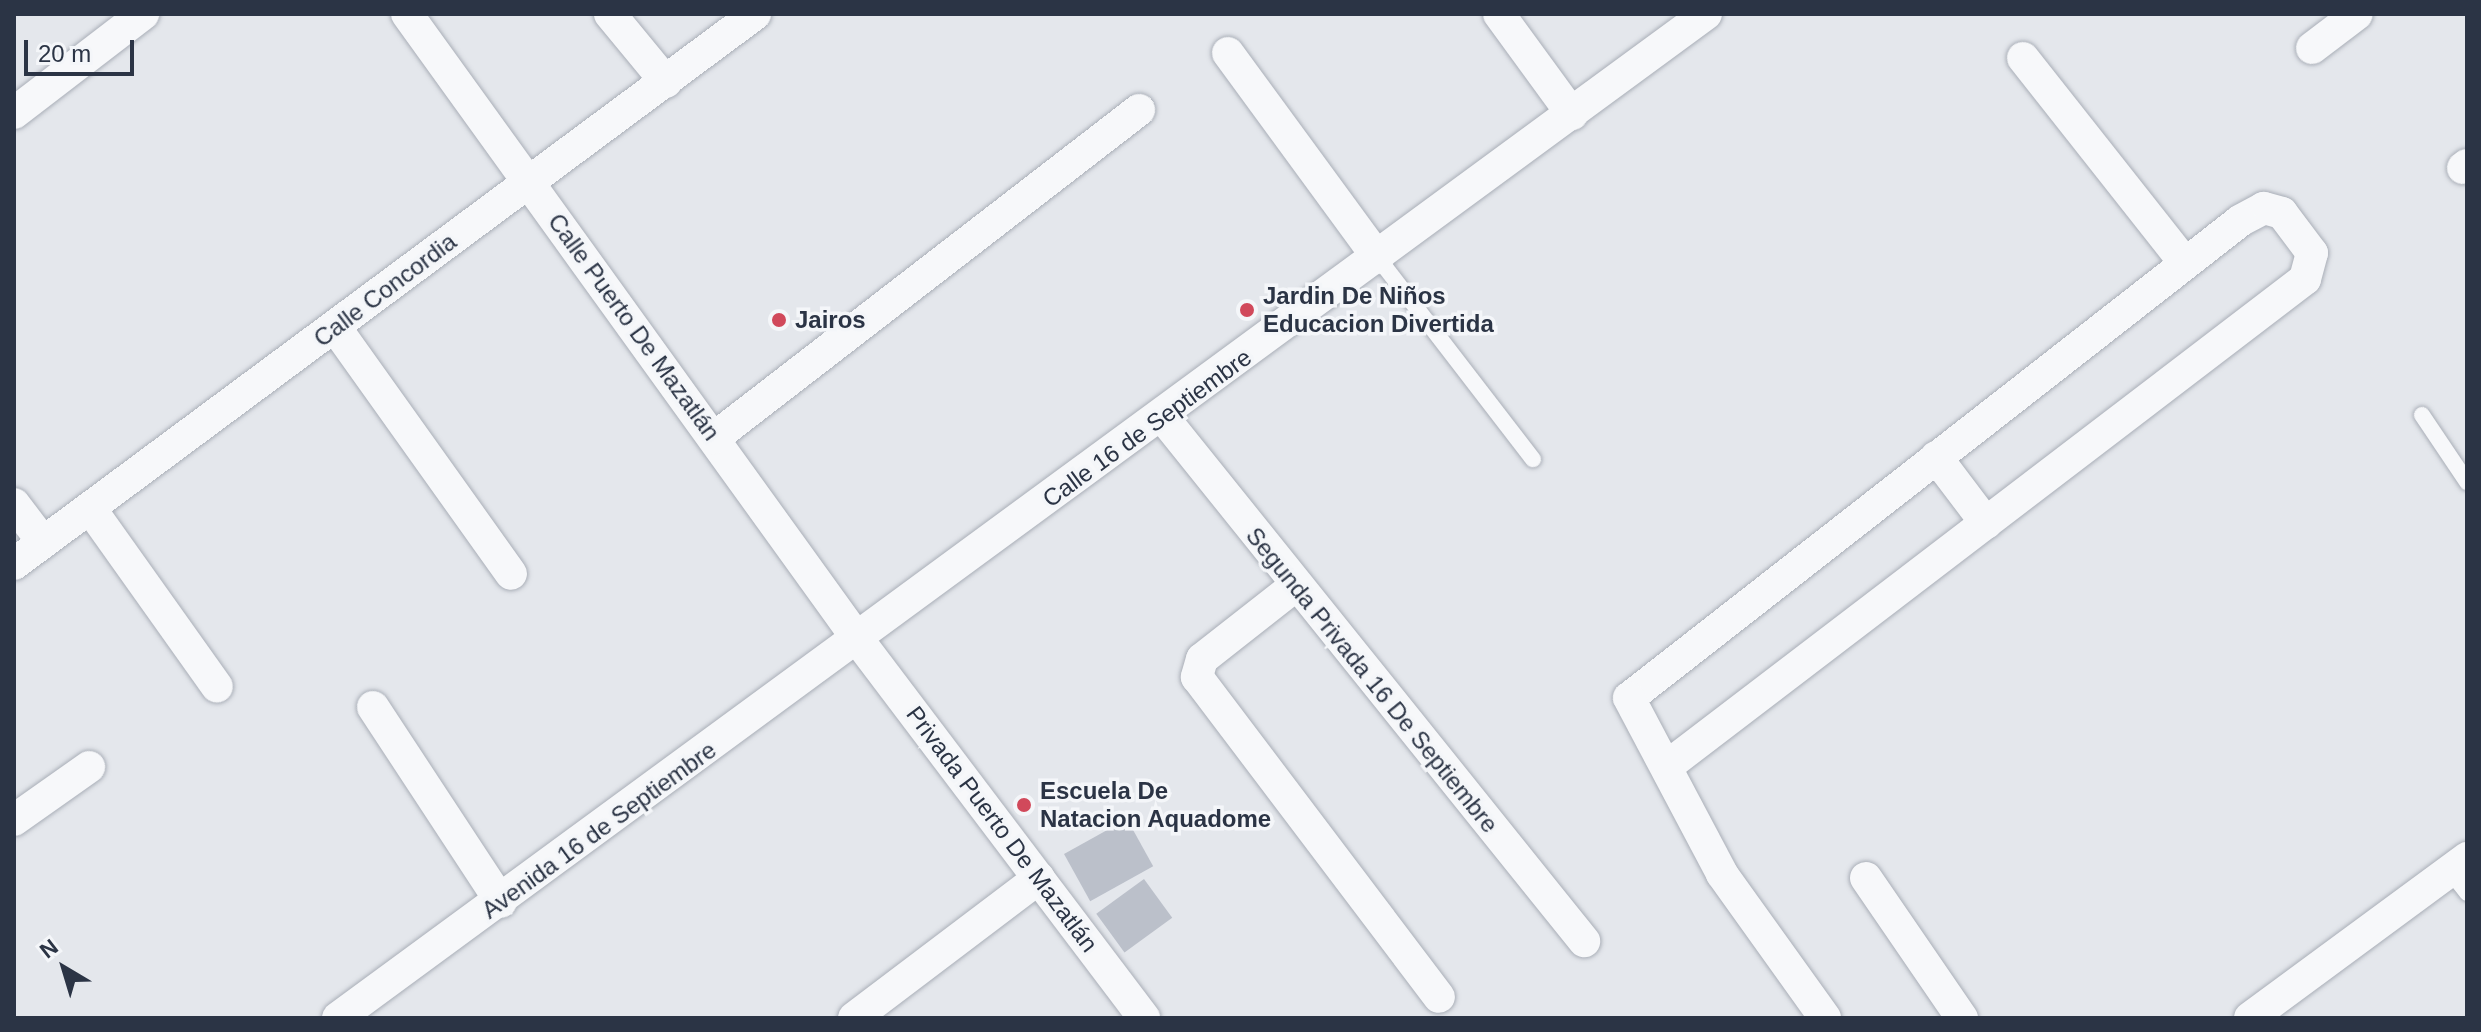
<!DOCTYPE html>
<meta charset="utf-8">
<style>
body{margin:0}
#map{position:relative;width:2481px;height:1032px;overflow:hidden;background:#e4e7ec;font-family:Helvetica,sans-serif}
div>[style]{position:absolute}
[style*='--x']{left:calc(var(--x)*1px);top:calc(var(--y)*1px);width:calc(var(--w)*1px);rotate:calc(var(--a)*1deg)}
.building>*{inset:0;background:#bbc0ca;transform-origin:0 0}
.roads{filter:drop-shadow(0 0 2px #a9aeb7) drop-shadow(0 0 2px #a9aeb7)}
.lane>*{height:16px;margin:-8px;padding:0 8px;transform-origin:8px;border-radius:8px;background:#f7f8fa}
.street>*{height:32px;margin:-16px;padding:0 16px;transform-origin:16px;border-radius:16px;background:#f7f8fa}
.dots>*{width:22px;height:22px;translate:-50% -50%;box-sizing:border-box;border:4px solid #f4f6f9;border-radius:50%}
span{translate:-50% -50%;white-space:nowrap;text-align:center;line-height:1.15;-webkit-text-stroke:7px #f4f6f9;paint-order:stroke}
.street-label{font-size:24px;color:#2b3445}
.poi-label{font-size:24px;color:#2b3445;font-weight:700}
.left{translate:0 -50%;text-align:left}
.frame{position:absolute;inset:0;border:16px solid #2b3445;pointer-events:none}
.north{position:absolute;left:24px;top:928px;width:80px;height:80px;-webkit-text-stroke:6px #f4f6f9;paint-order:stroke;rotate:322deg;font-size:22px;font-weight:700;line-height:32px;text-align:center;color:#2b3445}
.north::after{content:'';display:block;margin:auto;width:28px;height:36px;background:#2b3445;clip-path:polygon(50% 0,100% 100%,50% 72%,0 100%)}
.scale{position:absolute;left:24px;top:40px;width:110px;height:36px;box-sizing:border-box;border:4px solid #2b3445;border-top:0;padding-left:10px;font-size:24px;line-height:28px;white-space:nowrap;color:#2b3445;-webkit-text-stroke:6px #f4f6f9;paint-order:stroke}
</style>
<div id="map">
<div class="building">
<i style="left:1127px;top:819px;width:54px;height:72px;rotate:61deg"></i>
<i style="left:1144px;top:879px;width:48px;height:59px;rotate:54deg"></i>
</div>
<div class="roads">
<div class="lane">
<i style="--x:1378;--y:258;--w:254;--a:52.4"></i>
<i style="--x:2422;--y:415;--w:81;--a:56.1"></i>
<i style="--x:2450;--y:871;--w:28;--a:52"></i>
</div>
<div class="street">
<i style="--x:407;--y:14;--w:773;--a:54.21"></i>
<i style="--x:859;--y:641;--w:473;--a:52.9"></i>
<i style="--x:610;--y:14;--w:88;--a:50.5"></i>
<i style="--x:1499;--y:14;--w:124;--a:53.9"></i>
<i style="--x:2312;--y:48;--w:56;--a:-37.1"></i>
<i style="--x:1228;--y:53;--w:254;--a:53.8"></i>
<i style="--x:2023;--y:58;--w:261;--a:51.7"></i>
<i style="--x:14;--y:113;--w:163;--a:-37.5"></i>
<i style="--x:2463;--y:168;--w:5;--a:-37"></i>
<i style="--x:335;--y:327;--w:303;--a:54.5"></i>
<i style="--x:1162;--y:416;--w:674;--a:51.21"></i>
<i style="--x:714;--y:438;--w:537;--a:-37.66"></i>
<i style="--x:1936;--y:457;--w:83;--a:52.9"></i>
<i style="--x:14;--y:504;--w:48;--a:52.7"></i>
<i style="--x:90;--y:508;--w:219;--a:54.6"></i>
<i style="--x:14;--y:564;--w:923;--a:-36.58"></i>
<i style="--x:1295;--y:586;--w:118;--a:141.9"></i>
<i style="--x:1202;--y:659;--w:19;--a:106"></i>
<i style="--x:1197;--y:677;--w:401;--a:52.9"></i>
<i style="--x:373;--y:707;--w:233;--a:56.7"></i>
<i style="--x:1670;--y:764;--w:799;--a:-37.37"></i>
<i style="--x:2305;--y:279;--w:27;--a:-75"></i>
<i style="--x:2312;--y:253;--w:50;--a:-126.9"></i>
<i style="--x:2282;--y:213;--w:19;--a:-164"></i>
<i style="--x:2264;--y:208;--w:27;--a:152"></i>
<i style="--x:2240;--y:221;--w:775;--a:142.02"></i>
<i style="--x:1629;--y:698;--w:199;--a:62.1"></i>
<i style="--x:1722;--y:874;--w:177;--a:54.4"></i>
<i style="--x:14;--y:820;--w:92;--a:-35.2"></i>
<i style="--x:1866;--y:878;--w:170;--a:55.6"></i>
<i style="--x:338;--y:1018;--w:1697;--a:-36.28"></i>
<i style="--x:854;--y:1018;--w:232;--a:-37.1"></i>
<i style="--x:2250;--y:1018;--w:270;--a:-36.4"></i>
</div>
</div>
<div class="dots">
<i style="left:1247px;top:310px;background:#d1495b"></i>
<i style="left:779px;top:320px;background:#d1495b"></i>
<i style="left:1024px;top:805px;background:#d1495b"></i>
</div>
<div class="street-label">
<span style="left:385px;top:290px;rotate:-37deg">Calle Concordia</span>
<span style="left:634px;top:327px;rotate:54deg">Calle Puerto De Mazatlán</span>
<span style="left:1147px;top:428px;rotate:-36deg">Calle 16 de Septiembre</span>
<span style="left:1372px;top:680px;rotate:51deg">Segunda Privada 16 De Septiembre</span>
<span style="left:1002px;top:829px;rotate:53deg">Privada Puerto De Mazatlán</span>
<span style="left:599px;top:830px;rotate:-36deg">Avenida 16 de Septiembre</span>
</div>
<div class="poi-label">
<span class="left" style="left:1263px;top:310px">Jardin De Niños<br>Educacion Divertida</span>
<span class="left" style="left:795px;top:320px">Jairos</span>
<span class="left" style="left:1040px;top:805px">Escuela De<br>Natacion Aquadome</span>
</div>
<div class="frame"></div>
<div class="north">N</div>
<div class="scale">20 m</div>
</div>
